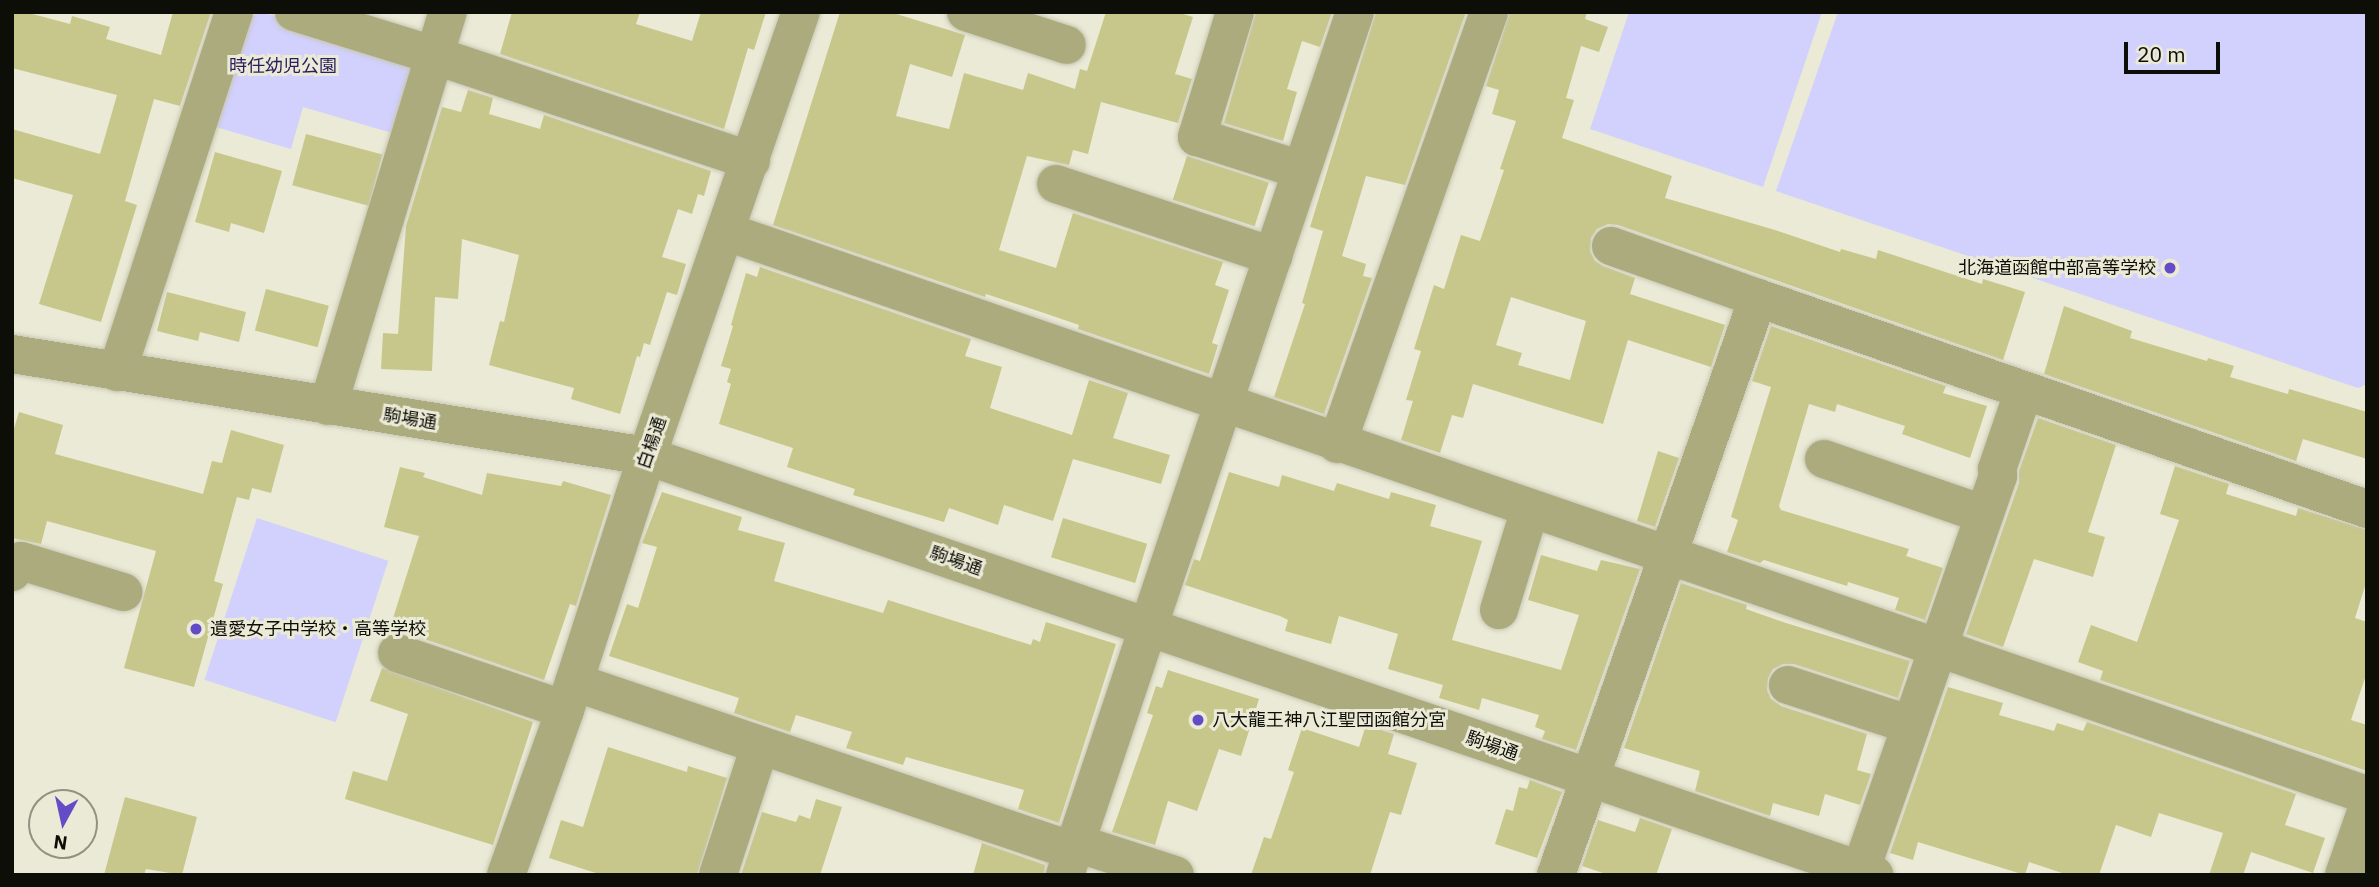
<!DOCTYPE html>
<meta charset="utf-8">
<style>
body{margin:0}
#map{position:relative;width:2379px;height:887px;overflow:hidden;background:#eaead6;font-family:"IBM Plex Sans","Noto Sans JP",sans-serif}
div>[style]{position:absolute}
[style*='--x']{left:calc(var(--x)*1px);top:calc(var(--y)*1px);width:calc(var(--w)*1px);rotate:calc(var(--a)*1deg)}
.green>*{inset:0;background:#d2d0fd;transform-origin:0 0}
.building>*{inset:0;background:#c7c78b;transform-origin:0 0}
.roads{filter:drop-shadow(0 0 2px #c7c7b5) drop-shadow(0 0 2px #c7c7b5)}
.minor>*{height:38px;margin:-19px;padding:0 19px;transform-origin:19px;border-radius:19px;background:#abab7d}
.dots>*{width:19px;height:19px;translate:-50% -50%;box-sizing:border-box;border:4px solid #eaead6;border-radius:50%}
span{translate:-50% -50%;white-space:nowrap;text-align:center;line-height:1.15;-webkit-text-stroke:6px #eaead6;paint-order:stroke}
.park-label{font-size:18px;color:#2a1d5e}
.poi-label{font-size:18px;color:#0e0e08}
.right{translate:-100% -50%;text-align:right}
.left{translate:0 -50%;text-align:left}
.street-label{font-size:18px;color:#0e0e08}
.frame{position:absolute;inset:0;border:14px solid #0e0e08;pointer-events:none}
.north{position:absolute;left:28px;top:789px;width:70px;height:70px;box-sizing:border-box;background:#eaead6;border:2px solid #929284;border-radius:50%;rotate:188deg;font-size:19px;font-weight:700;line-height:28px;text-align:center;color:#0e0e08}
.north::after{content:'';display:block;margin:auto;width:24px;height:32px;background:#634cc5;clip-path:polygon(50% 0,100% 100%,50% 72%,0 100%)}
.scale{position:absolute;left:2124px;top:42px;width:96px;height:32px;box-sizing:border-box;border:4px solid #0e0e08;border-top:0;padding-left:9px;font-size:21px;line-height:24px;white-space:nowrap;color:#0e0e08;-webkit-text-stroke:5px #eaead6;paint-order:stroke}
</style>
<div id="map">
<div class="green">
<i style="clip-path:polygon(261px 12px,414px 57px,392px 133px,303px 107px,291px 149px,216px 127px,250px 17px)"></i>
<i style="clip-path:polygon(1629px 12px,1822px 12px,1763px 187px,1590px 129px)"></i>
<i style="clip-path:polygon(1838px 12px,2367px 12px,2367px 384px,2358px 388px,1776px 191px)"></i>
<i style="left:257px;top:518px;width:138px;height:170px;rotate:18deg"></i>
</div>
<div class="building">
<i style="clip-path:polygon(12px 12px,25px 12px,70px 24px,72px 16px,110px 27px,106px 39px,161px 55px,173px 12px,211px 12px,180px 106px,154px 99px,125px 201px,137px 205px,101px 322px,39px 304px,73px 195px,12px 178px,12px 129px,100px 154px,117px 95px,12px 68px)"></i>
<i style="clip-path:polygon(512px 12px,640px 12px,636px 24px,692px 41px,701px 12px,766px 12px,754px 50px,748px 48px,724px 129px,500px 54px)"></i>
<i style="clip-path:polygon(840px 12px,890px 12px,965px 35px,952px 77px,910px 64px,896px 116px,949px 129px,964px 73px,1023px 90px,1028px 73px,1075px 89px,1080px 69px,1087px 71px,1106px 12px,1177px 12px,1193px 17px,1175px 74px,1192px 79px,1178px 123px,1101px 102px,1088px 154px,1073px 150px,1069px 165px,1027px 156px,999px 250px,1056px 268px,1073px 213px,1223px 262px,1215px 285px,1229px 290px,1212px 343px,1218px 345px,1209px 374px,1078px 329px,1079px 325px,1044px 313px,986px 294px,985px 297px,773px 225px)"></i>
<i style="clip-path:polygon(1256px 12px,1332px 12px,1320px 47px,1302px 41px,1287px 89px,1297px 92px,1283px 141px,1224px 123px)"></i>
<i style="clip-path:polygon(1376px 12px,1466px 12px,1405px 185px,1366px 176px,1342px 256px,1366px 264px,1363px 276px,1372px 278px,1324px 414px,1274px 397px,1305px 304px,1302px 303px,1323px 231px,1310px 227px)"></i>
<i style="clip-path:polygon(evenodd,1510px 12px,1587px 12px,1585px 19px,1608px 27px,1599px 52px,1581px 46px,1566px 98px,1574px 100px,1562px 138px,1672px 176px,1665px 198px,1775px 230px,1840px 252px,1841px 249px,1876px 259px,1878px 250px,1982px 284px,1983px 279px,2025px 292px,2003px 360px,1618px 225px,1608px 224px,1597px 229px,1591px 238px,1590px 251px,1595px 261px,1603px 266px,1635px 278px,1630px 294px,1725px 325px,1711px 367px,1628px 340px,1603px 424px,1473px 384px,1463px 418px,1452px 415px,1440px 453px,1401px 440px,1413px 401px,1406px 400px,1421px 351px,1414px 349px,1434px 285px,1444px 289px,1461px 235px,1480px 241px,1504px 170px,1500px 169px,1516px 121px,1492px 114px,1499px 90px,1486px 86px,1510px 12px,1511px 297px,1586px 321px,1570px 380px,1518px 365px,1522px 353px,1496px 345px,1511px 297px)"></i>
<i style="clip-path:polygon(468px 90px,493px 98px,489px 114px,540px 129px,544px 115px,711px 171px,704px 196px,698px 194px,692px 214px,678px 209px,662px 257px,686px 264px,677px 295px,667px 292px,650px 345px,644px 343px,640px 357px,637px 356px,620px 414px,571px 399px,574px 388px,489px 365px,500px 321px,504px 322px,519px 255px,462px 239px,458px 299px,435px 297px,432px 371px,381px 369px,383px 333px,398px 334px,406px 226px,442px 107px,461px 112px)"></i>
<i style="left:306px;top:134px;width:79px;height:53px;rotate:15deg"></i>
<i style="clip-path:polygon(215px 152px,282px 171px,264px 233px,231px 223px,229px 232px,195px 222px)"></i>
<i style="left:1187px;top:156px;width:86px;height:46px;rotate:18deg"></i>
<i style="clip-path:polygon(760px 267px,971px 339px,965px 356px,1002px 367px,990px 408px,996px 410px,1072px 435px,1089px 380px,1128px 393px,1113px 438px,1170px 455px,1161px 484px,1073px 459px,1053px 521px,1004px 505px,998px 525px,949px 508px,944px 522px,853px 495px,855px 489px,787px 467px,793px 448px,719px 424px,731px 384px,727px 382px,731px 369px,721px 366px,733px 326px,731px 325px,746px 273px,757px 277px)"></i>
<i style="left:266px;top:289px;width:65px;height:43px;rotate:15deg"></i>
<i style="clip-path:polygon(167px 292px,246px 312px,239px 342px,200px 332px,198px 341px,157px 331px)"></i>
<i style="clip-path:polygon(2064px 306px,2132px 331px,2130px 338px,2207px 361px,2208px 358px,2234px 366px,2230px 377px,2288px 394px,2289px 389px,2367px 412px,2367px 459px,2303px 439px,2296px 461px,2044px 374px)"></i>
<i style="clip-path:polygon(1771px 326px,1946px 386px,1943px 393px,1987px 406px,1970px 458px,1902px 434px,1905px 426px,1837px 404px,1835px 412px,1809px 404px,1779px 506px,1781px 510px,1909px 549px,1906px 556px,1943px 568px,1925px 620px,1895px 610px,1899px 598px,1848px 582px,1847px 586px,1764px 560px,1760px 563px,1727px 552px,1738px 520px,1731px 517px,1771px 387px,1752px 381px)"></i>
<i style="clip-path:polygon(19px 412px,63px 425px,55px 454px,203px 494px,212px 461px,222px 463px,231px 430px,284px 445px,271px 493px,252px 488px,249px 500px,237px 497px,214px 581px,223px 584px,194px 687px,124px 668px,156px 551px,47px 521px,41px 544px,12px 538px,12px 435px)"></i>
<i style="clip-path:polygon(2038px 418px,2116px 445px,2088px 532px,2105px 537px,2093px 577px,2034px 559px,2003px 647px,1966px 634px,2019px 483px,2019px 471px)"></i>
<i style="clip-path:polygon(1658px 451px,1679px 458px,1655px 527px,1637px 521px)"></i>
<i style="clip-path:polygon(2175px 466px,2229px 484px,2226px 494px,2296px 516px,2298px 508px,2367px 530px,2367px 580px,2355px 618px,2367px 622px,2367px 672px,2351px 720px,2367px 725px,2367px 771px,2100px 680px,2103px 671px,2078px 662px,2091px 625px,2137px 642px,2179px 520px,2160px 514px)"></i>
<i style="clip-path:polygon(400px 467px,425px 473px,423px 477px,482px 495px,487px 473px,561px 486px,563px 481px,611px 495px,576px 606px,570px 604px,544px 680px,404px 632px,388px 634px,419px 536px,384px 527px)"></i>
<i style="clip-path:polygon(1229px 472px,1279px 487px,1282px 475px,1334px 491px,1337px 483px,1389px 499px,1391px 492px,1436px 505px,1430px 526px,1482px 541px,1452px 640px,1561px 670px,1579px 615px,1528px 600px,1541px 555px,1597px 571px,1601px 560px,1640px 569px,1576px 750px,1542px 739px,1545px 731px,1535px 727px,1539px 715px,1482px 698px,1479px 710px,1439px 698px,1443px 685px,1388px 669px,1398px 634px,1339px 616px,1331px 644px,1285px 631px,1288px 620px,1280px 616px,1185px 585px,1194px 559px,1200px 561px)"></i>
<i style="clip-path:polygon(662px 492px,742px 517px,738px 530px,785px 543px,774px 581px,883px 613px,888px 600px,1031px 645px,1033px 639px,1040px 642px,1046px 622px,1116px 644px,1059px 823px,1018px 809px,1024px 790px,906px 757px,903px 765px,846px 748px,852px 732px,796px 715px,790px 732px,734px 713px,739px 698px,609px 656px,627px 604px,638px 608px,657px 547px,642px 543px)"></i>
<i style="left:1063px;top:518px;width:88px;height:41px;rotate:17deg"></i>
<i style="clip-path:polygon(1681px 583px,1747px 605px,1746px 609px,1786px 623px,1910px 661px,1898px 698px,1794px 664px,1783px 664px,1773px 669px,1768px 678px,1767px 690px,1771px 699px,1781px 706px,1867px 734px,1857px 770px,1871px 774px,1860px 805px,1825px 794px,1819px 816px,1773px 803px,1770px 816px,1695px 791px,1700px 771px,1624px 748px)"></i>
<i style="clip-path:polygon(382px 668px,533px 722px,493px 845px,345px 799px,353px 771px,387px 781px,408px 714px,370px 701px)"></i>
<i style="clip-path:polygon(1168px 670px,1259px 699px,1241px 756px,1219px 749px,1197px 811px,1168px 801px,1155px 845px,1112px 832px,1153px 715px,1147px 713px,1156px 686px,1162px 688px)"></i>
<i style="clip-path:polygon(1948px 687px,2003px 703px,1999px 715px,2054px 731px,2057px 723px,2083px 731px,2087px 722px,2296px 794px,2285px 825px,2325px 838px,2313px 873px,2251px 852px,2243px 875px,2209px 875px,2223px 833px,2159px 813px,2151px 837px,2116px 825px,2099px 875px,2068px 875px,2029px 862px,2025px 875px,1918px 842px,1913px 860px,1890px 853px)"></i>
<i style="clip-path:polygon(1366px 725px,1394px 734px,1388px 754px,1417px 763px,1401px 815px,1390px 812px,1370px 875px,1251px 875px,1264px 837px,1271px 839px,1294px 772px,1288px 770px,1302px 728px,1359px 747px)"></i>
<i style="clip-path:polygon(608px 747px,687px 772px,688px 766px,727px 778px,697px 875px,602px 875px,549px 858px,561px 820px,583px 827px)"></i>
<i style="clip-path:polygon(1530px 780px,1562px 792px,1537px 858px,1495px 844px,1506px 809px,1513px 811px,1519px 787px,1527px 789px)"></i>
<i style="clip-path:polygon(125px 797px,197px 817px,182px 875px,146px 869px,144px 875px,104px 875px)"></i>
<i style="clip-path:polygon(816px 799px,842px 807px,820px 875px,741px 875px,762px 812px,796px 822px,799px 815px,810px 819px)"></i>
<i style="clip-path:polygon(1640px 818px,1672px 829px,1656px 875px,1609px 875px,1582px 866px,1598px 820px,1635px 832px)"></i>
<i style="clip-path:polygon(982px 843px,1045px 865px,1044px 875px,973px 875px)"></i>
</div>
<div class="roads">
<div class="minor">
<i style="--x:294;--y:12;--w:149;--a:17.2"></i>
<i style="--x:436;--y:56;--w:332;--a:18.4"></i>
<i style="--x:966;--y:12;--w:106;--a:18.1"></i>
<i style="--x:1235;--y:12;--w:131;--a:106.9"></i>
<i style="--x:1197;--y:137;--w:109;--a:17.6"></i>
<i style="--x:1056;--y:184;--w:229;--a:18.4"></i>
<i style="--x:727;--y:232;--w:1734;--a:18.95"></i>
<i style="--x:1611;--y:246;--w:156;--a:19.5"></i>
<i style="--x:12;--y:354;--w:643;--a:9.13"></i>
<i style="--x:647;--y:456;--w:1297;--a:18.85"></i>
<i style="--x:117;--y:372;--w:379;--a:-72"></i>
<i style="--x:328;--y:406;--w:412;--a:-73.1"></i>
<i style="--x:1337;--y:444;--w:458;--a:-70.6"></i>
<i style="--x:1824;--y:459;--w:168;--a:19.1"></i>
<i style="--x:12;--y:572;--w:14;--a:-51"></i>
<i style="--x:21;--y:561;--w:107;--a:16.9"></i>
<i style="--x:1499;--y:610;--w:106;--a:-72.9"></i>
<i style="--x:397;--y:653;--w:177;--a:18.7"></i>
<i style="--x:574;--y:682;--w:527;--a:18.71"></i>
<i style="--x:1788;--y:685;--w:129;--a:18"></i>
<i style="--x:1076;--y:843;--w:104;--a:17.9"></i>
<i style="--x:506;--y:875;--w:175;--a:-70.3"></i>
<i style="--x:565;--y:710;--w:267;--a:-72.1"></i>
<i style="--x:647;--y:456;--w:470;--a:-70.9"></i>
<i style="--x:718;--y:875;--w:136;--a:-72"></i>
<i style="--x:1065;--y:875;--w:910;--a:-71.43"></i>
<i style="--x:1556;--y:875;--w:611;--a:-70.71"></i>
<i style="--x:1758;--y:298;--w:645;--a:19.11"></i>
<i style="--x:1859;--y:875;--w:423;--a:-70.8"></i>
<i style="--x:1998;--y:476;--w:7;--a:-98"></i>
<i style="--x:1997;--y:469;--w:83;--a:-71.1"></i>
<i style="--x:2344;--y:875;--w:70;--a:-70.8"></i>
</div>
</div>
<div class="dots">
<i style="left:2170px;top:268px;background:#634cc5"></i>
<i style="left:196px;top:629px;background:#634cc5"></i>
<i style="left:1198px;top:720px;background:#634cc5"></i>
</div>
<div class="park-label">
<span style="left:283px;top:66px">時任幼児公園</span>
</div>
<div class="poi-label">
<span class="right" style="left:2156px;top:268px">北海道函館中部高等学校</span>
<span class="left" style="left:210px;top:629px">遺愛女子中学校・高等学校</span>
<span class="left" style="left:1212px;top:720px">八大龍王神八江聖団函館分宮</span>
</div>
<div class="street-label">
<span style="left:410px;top:419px;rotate:9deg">駒場通</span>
<span style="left:652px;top:443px;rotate:-71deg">白楊通</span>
<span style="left:956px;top:561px;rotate:19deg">駒場通</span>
<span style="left:1492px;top:746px;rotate:19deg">駒場通</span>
</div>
<div class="frame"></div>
<div class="north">N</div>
<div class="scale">20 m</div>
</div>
